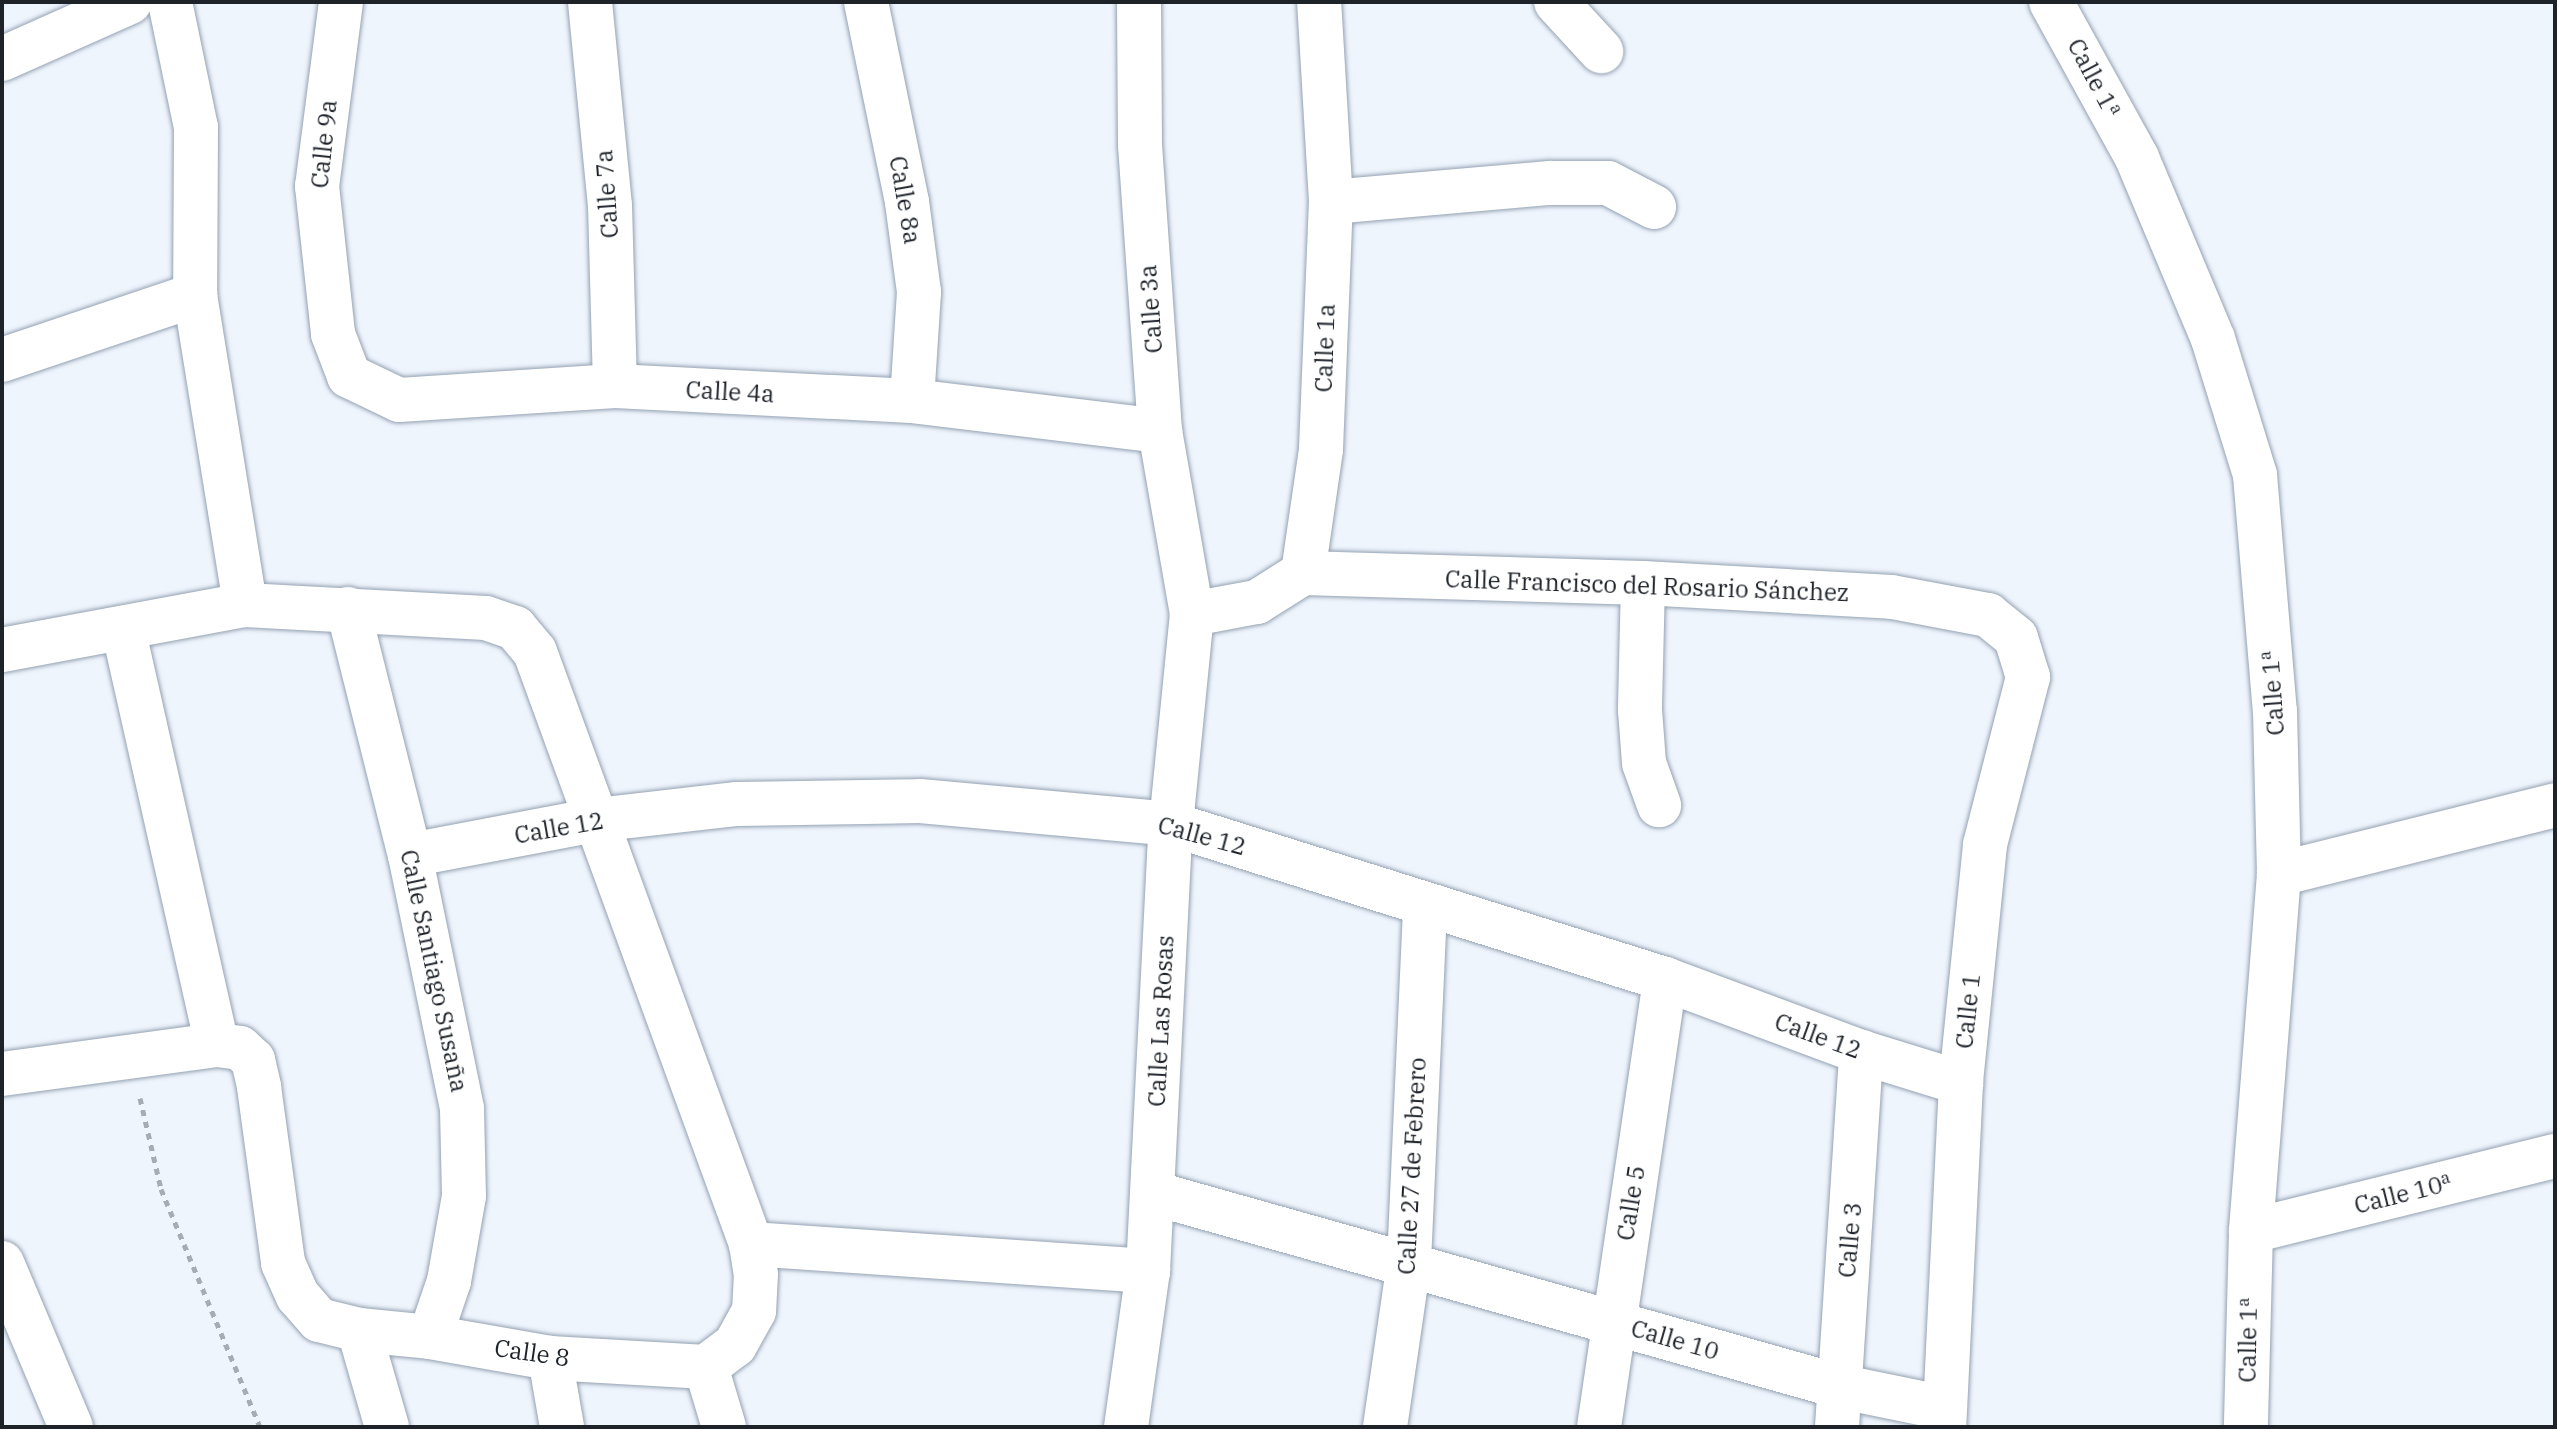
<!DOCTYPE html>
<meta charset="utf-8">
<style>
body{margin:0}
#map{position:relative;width:2557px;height:1429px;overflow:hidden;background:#eff5fd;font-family:"IBM Plex Serif",serif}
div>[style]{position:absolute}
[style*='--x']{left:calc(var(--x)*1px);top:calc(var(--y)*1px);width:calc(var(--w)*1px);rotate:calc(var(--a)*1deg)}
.path>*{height:5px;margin-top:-2.5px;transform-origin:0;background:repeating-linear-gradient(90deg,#a6acb3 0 6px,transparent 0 12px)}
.roads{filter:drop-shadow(0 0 2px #94a2b2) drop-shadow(0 0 2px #94a2b2)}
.minor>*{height:44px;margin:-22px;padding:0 22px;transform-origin:22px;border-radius:22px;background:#fff}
span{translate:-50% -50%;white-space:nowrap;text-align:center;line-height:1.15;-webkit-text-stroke:8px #fff;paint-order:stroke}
.street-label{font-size:24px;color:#1e232a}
.frame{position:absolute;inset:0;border:4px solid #1e232a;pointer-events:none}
</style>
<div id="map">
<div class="path">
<i style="--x:140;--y:1098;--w:93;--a:77"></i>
<i style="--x:161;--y:1189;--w:258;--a:67.4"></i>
</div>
<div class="roads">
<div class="minor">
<i style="--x:170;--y:2;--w:128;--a:78.3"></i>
<i style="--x:196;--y:127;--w:168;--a:90.3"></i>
<i style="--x:195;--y:295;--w:314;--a:80.8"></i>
<i style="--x:341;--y:2;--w:186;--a:97.4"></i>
<i style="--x:317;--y:186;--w:149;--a:83.8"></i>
<i style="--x:333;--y:334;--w:45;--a:69.1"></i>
<i style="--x:349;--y:376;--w:55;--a:25.6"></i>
<i style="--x:399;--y:400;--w:216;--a:-3.7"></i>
<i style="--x:615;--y:386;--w:297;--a:2.9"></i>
<i style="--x:912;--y:401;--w:250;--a:6.9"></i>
<i style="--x:590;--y:2;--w:205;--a:84.4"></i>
<i style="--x:610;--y:206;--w:180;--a:88.4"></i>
<i style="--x:866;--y:2;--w:204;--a:78.4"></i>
<i style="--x:907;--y:202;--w:91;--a:82.4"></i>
<i style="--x:919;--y:292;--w:109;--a:93.7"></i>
<i style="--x:1556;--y:2;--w:67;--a:47.4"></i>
<i style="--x:2051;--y:2;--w:178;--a:61.1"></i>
<i style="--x:2137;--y:158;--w:196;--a:67.2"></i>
<i style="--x:2213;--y:339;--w:142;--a:72.8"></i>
<i style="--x:2255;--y:475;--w:237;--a:85.2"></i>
<i style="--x:2275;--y:711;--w:163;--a:88.6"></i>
<i style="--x:2279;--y:874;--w:358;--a:94.5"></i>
<i style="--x:2251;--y:1231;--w:196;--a:91.5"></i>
<i style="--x:2;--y:59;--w:140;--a:-24"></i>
<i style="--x:1331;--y:202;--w:220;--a:-5"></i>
<i style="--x:1550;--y:183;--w:58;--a:0"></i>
<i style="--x:1608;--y:183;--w:52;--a:27.6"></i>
<i style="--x:2;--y:360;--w:204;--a:-18.6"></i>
<i style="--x:1303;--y:573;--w:340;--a:1.7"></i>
<i style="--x:1643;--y:583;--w:249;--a:3.2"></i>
<i style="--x:1892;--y:597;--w:98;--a:10.6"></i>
<i style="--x:1988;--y:615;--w:36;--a:39"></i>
<i style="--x:2016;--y:638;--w:41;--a:72.9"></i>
<i style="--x:2028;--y:677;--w:173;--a:104.4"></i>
<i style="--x:1985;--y:845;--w:239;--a:95.8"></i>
<i style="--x:1961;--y:1083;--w:344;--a:92.8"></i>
<i style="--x:1643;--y:583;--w:127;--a:91.4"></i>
<i style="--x:1640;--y:710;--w:53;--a:85.7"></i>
<i style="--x:1644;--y:763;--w:45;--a:70.3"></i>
<i style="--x:348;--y:609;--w:254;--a:75.9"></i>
<i style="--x:410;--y:855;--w:259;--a:78.4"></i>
<i style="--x:462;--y:1109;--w:87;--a:88.7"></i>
<i style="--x:464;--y:1196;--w:86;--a:100"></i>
<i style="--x:449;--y:1281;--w:59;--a:108.7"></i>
<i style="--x:1192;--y:614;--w:66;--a:-10.5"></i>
<i style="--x:1257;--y:602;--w:54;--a:-32.2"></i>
<i style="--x:1303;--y:573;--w:125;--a:-81.7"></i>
<i style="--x:1321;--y:449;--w:247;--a:-87.7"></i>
<i style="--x:1331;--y:202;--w:200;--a:-93.4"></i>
<i style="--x:123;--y:628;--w:427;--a:77.3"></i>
<i style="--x:2;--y:650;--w:247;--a:-10.5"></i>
<i style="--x:245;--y:605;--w:241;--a:3.1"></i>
<i style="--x:486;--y:618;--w:31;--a:19"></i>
<i style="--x:515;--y:628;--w:31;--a:50"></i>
<i style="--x:535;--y:652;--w:630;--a:69.95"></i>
<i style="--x:751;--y:1244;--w:30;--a:81"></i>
<i style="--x:756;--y:1274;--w:37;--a:93"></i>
<i style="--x:754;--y:1311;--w:39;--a:119"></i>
<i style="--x:735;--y:1345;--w:36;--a:143"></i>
<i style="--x:410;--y:855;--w:189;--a:-10.7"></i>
<i style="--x:596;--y:820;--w:142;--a:-6.5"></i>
<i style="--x:737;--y:804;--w:183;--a:-0.9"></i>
<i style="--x:920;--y:801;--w:252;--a:5.2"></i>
<i style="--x:1171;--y:824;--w:518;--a:17.42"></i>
<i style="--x:1665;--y:979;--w:209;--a:20.4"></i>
<i style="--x:1861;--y:1052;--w:105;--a:17.2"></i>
<i style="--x:2279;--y:874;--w:284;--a:-14"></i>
<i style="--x:2;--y:1074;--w:217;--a:-7.7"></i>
<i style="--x:217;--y:1045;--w:23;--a:7"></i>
<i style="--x:240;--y:1048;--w:18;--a:43"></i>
<i style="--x:253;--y:1060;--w:28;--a:77"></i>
<i style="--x:259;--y:1087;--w:178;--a:82.2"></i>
<i style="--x:283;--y:1263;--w:36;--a:66"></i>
<i style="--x:298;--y:1296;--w:32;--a:49"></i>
<i style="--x:319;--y:1320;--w:41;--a:14"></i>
<i style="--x:359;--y:1330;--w:71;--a:5.6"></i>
<i style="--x:430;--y:1337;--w:122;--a:9.9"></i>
<i style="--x:550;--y:1358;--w:156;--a:3.3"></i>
<i style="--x:1153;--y:1193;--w:712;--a:15.74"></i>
<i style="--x:1838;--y:1386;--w:109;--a:11.6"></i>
<i style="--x:2251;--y:1231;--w:313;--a:-13.9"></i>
<i style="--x:751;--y:1244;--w:398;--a:3.9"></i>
<i style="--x:2;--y:1263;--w:178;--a:67.2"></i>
<i style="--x:359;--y:1330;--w:101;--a:73.9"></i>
<i style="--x:550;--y:1358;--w:70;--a:80.1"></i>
<i style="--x:706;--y:1367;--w:63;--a:73.3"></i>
<i style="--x:1126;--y:1427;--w:158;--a:-82"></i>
<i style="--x:1148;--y:1271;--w:448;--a:-87.1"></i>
<i style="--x:1171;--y:824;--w:211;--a:-84.3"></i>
<i style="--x:1192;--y:614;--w:186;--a:-99.9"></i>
<i style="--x:1160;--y:431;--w:287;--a:-94"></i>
<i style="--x:1140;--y:145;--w:143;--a:-90.4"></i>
<i style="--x:1385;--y:1427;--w:167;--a:-81.7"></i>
<i style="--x:1409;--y:1262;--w:358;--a:-87.4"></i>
<i style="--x:1599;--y:1427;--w:453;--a:-81.6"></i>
<i style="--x:1837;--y:1427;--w:376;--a:-86.3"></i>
</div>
</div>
<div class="street-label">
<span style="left:2094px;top:78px;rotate:62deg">Calle 1ª</span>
<span style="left:324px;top:144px;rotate:-84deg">Calle 9a</span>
<span style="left:607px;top:194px;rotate:-94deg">Calle 7a</span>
<span style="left:905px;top:200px;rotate:80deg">Calle 8a</span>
<span style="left:1151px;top:309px;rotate:-94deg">Calle 3a</span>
<span style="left:1325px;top:348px;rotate:-88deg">Calle 1a</span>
<span style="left:730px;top:392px;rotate:3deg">Calle 4a</span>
<span style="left:1647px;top:586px;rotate:2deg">Calle Francisco del Rosario Sánchez</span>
<span style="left:2273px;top:693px;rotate:-94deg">Calle 1ª</span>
<span style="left:559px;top:828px;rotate:-10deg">Calle 12</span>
<span style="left:1202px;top:836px;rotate:15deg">Calle 12</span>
<span style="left:434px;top:971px;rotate:78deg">Calle Santiago Susaña</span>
<span style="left:1968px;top:1011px;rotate:-84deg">Calle 1</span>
<span style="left:1161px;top:1021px;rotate:-87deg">Calle Las Rosas</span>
<span style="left:1818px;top:1036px;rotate:20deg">Calle 12</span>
<span style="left:1412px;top:1166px;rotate:-87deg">Calle 27 de Febrero</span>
<span style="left:2403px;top:1194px;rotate:-14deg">Calle 10ª</span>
<span style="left:1631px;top:1203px;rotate:-81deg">Calle 5</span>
<span style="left:1850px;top:1240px;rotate:-85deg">Calle 3</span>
<span style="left:1675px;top:1340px;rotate:16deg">Calle 10</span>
<span style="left:2248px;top:1340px;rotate:-89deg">Calle 1ª</span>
<span style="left:532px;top:1353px;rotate:8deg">Calle 8</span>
</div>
<div class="frame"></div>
</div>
